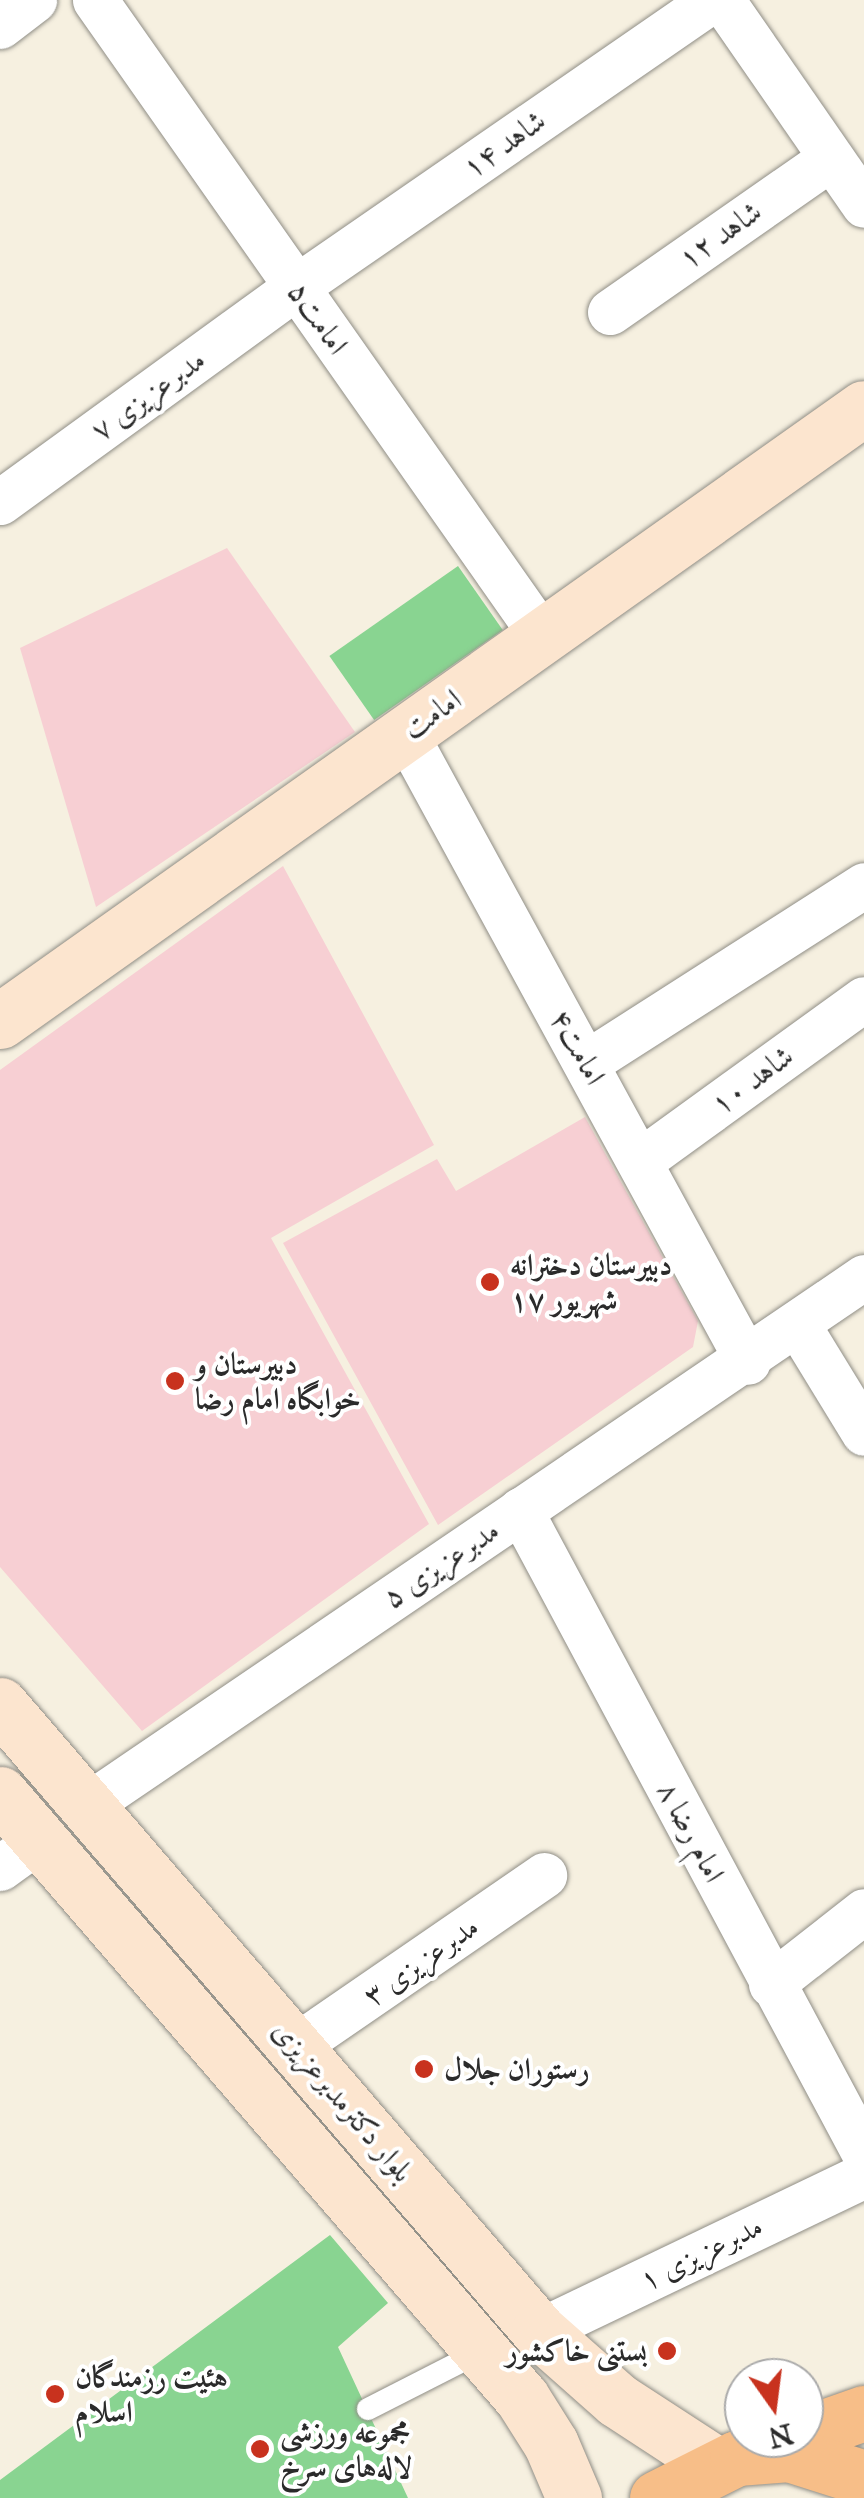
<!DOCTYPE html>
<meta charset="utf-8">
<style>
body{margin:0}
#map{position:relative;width:864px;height:2498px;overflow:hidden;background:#f6f0e0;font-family:"IM FELL Great Primer",Amiri,serif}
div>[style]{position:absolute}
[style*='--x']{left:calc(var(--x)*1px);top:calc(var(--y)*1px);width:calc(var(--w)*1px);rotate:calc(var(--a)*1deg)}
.built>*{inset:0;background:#f7cfd3}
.green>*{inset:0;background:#89d491;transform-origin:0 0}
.roads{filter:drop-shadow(0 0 2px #908e86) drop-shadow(0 0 2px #908e86)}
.lane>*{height:22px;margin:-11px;padding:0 11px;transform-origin:11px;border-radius:11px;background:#fff}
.street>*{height:45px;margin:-22.5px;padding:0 22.5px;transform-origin:22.5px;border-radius:22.5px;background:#fff}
.secondary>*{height:55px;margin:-27.5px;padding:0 27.5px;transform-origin:27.5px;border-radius:27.5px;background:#fce5cf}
.primary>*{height:55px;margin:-27.5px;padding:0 27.5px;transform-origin:27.5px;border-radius:27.5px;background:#f7be88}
.dots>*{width:28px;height:28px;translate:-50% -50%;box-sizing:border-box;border:5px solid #fff;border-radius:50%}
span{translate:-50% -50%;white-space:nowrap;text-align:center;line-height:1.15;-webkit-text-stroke:8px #fff;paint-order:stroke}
.street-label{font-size:30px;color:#2b2b2b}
.poi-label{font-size:30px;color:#2b2b2b;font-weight:700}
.left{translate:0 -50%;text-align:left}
.right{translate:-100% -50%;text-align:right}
.north{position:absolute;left:724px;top:2358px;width:100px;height:100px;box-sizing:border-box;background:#fff;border:2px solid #aaa;border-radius:50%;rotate:166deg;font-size:28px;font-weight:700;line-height:40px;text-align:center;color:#2b2b2b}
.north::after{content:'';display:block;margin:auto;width:35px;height:45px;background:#c8321e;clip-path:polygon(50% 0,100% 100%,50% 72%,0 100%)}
</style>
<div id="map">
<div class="built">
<i style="clip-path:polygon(227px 548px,355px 732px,96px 907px,20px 648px)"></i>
<i style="clip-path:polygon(283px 866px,434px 1145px,271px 1238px,429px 1524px,142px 1731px,0 1567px,0 1070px)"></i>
<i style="clip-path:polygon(585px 1117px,698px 1321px,693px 1347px,438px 1525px,283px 1243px,437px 1159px,456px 1191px)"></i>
</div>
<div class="green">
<i style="left:458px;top:566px;width:78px;height:157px;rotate:55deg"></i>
<i style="clip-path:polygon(330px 2235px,388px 2303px,338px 2347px,408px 2498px,0 2498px,0 2480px)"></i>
</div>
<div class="roads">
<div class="lane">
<i style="--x:368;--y:2409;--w:128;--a:-27"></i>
</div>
<div class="street">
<i style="--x:95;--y:0;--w:777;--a:54.9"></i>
<i style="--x:722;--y:0;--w:249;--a:55.3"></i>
<i style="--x:0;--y:26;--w:43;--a:-37.4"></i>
<i style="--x:610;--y:312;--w:269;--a:-34.9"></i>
<i style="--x:0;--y:502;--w:366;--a:-36"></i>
<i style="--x:296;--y:287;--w:505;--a:-34.6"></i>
<i style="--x:405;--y:733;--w:716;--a:61.4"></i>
<i style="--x:586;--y:1063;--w:330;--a:-32.6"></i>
<i style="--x:640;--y:1161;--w:276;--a:-35.9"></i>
<i style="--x:799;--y:1327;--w:124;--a:58.5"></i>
<i style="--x:520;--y:1510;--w:729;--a:61.85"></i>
<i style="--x:86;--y:1806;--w:941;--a:-34.21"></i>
<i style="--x:0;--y:1868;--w:49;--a:-35.9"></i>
<i style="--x:771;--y:1984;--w:118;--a:-38.1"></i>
<i style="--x:297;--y:2045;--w:300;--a:-34.5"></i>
<i style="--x:539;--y:2331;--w:361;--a:-25.6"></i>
</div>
<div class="secondary">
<i style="--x:0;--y:1021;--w:1059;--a:-35.36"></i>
<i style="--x:0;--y:1705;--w:826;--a:49.27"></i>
<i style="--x:539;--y:2331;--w:104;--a:41.5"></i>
<i style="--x:617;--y:2400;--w:117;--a:33.1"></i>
<i style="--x:0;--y:1794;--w:798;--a:49.17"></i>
<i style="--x:522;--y:2398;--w:54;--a:57.8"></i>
<i style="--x:551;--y:2444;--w:59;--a:66.9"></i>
</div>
<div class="primary">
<i style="--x:804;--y:2434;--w:64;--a:-19.3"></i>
<i style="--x:657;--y:2498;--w:89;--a:-26.6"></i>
<i style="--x:737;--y:2458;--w:52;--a:-4.4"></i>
<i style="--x:789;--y:2454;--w:79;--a:17.7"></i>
</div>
</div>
<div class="dots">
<i style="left:490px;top:1282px;background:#c8321e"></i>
<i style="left:175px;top:1381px;background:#c8321e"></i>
<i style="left:424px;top:2069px;background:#c8321e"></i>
<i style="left:667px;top:2351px;background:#c8321e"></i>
<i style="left:55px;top:2394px;background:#c8321e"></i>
<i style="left:260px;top:2449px;background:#c8321e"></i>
</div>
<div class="street-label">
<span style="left:504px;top:144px;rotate:-35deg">شاهد ۱۴</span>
<span style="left:720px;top:235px;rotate:-35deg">شاهد ۱۲</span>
<span style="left:318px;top:318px;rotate:55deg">امامت۵</span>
<span style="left:148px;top:395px;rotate:-36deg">مدبرعزیزی ۷</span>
<span style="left:432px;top:714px;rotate:-35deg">امامت</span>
<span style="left:578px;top:1047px;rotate:61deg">امامت۴</span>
<span style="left:752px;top:1080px;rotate:-36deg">شاهد ۱۰</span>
<span style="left:441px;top:1564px;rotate:-34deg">مدبرعزیزی ۵</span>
<span style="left:691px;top:1832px;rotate:62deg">امام رضا ۸</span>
<span style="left:421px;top:1961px;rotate:-35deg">مدبرعزیزی ۳</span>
<span style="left:343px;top:2101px;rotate:50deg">بلوار دکترمدبرعزیزی</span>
<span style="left:701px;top:2253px;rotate:-26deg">مدبرعزیزی ۱</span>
</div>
<div class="poi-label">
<span class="left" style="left:510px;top:1282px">دبیرستان دخترانه<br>۱۷ شهریور</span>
<span class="left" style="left:195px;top:1381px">دبیرستان و<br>خوابگاه امام رضا</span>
<span class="left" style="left:444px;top:2069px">رستوران جلال</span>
<span class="right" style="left:647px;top:2351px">بستنی خاکشور</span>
<span class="left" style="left:75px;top:2394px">هئیت رزمندگان<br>اسلام</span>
<span class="left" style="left:280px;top:2449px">مجموعه‌ ورزشی<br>لاله‌های سرخ</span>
</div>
<div class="north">N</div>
</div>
